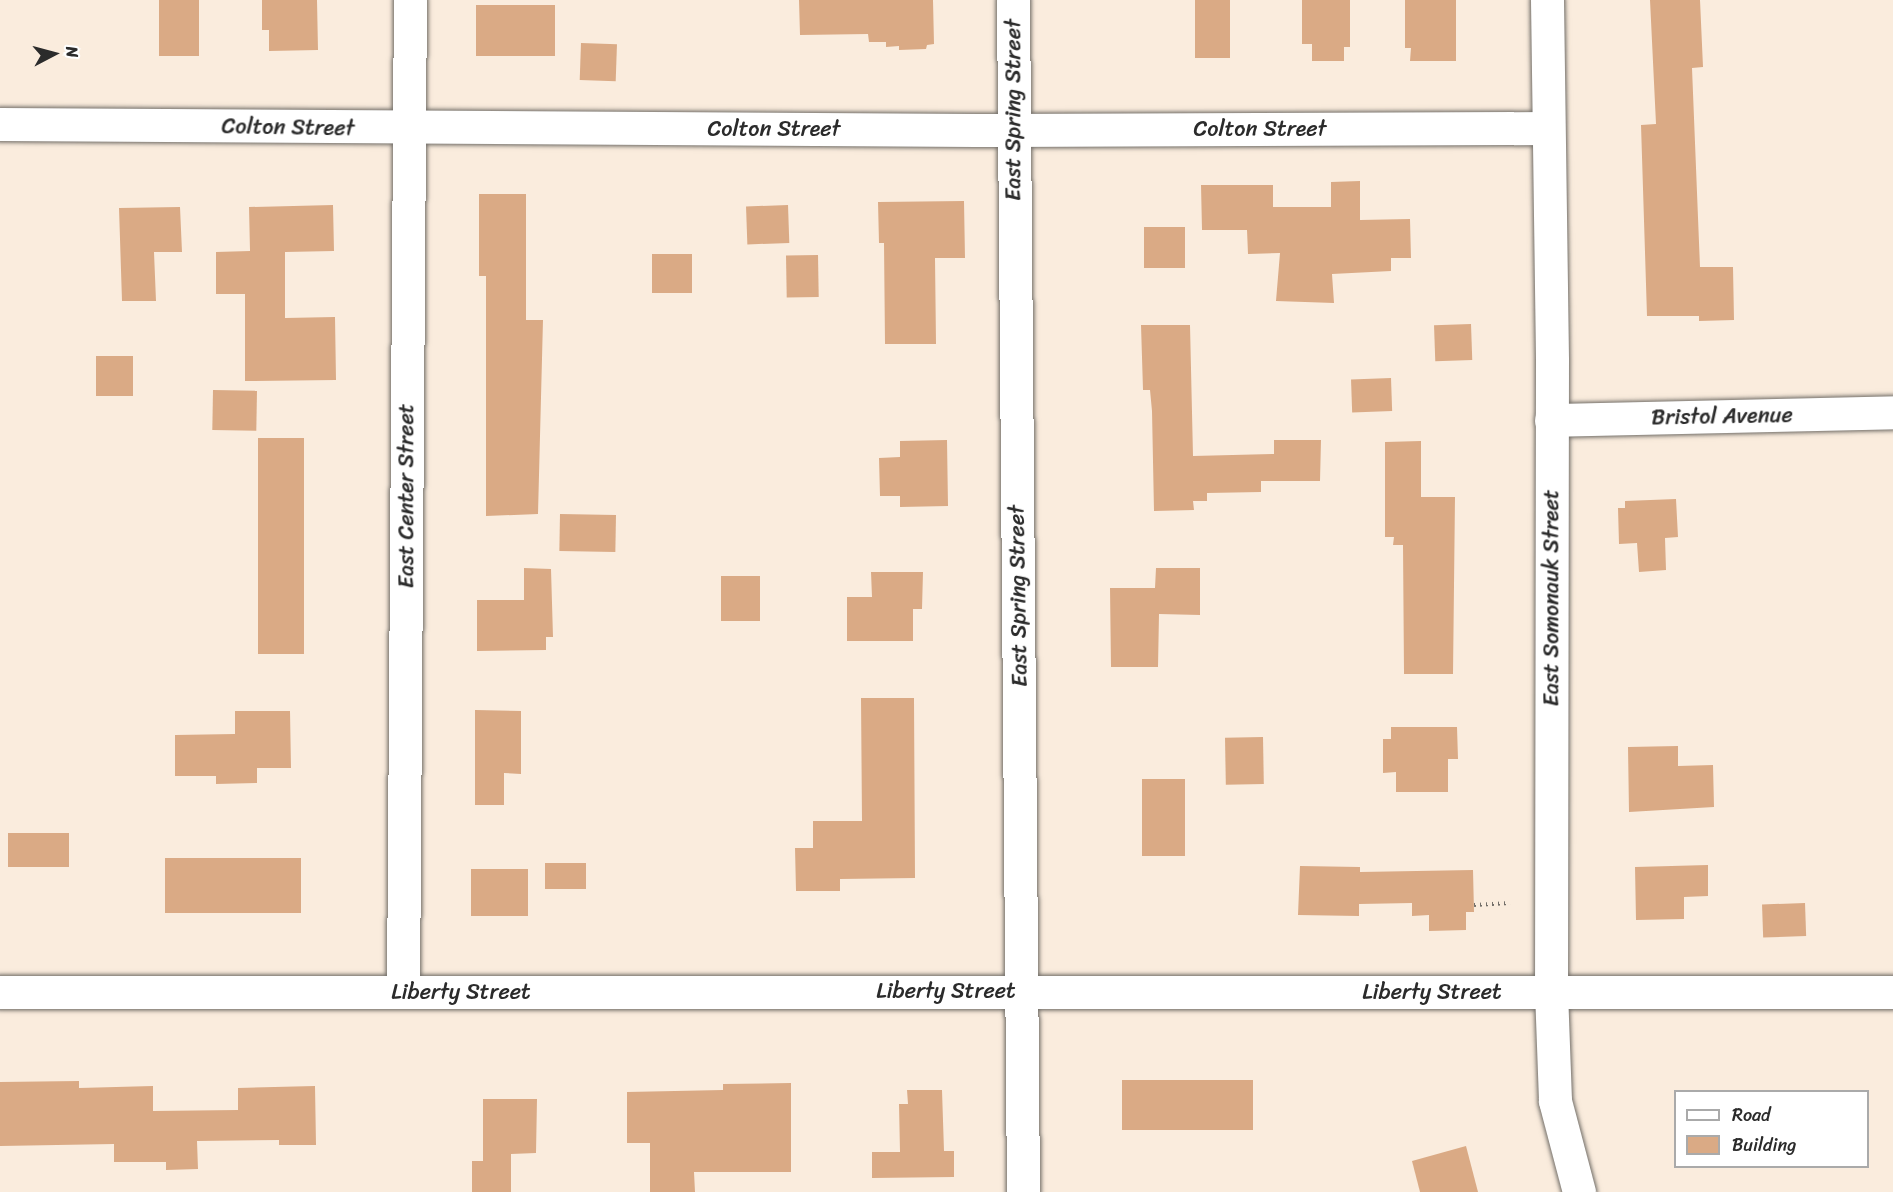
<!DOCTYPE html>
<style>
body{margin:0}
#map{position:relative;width:1893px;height:1192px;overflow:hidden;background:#faecdd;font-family:Sriracha,sans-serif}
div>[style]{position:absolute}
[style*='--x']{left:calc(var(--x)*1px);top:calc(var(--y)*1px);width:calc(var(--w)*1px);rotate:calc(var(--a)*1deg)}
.building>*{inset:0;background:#daaa85;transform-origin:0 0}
.path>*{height:4px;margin-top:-2px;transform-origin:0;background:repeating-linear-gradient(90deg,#736f69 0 1.5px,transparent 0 6px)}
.roads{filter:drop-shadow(0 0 2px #736f69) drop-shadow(0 0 2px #736f69)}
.minor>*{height:33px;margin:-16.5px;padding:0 16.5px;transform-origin:16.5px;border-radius:16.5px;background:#fff}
span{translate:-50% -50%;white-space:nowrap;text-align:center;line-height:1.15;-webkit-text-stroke:6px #fff;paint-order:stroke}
.street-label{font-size:22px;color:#2b2b2b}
.legend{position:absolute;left:1674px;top:1090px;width:195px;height:78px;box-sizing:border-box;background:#fff;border:2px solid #aaa;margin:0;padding:8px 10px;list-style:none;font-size:18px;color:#2b2b2b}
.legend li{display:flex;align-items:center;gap:12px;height:30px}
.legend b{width:30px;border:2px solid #aaa}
.north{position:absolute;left:24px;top:24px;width:60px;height:60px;-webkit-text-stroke:4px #fff;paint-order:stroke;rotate:84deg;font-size:16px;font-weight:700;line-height:24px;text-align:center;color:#2b2b2b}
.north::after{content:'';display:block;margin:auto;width:21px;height:27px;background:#2b2b2b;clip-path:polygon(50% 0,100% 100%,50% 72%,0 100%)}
</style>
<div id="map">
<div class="building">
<i style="left:159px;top:0;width:40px;height:56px"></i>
<i style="clip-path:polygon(262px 0,317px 0,318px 50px,269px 51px,269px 30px,262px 30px)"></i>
<i style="clip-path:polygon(799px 0,933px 0,934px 44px,927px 45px,926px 49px,899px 50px,899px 46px,886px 47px,886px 42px,869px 42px,868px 34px,800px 35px)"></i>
<i style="left:1195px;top:0;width:35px;height:58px"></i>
<i style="clip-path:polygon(1302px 0,1350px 0,1350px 47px,1344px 47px,1344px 61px,1312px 61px,1312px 44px,1302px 44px)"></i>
<i style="clip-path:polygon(1405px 0,1456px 0,1456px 61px,1410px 61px,1411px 48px,1405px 48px)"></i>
<i style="clip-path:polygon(1650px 0,1700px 0,1703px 67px,1692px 68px,1700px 267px,1733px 267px,1734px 320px,1699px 321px,1699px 316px,1647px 316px,1641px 125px,1656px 124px)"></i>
<i style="left:476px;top:5px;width:79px;height:51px"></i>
<i style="left:581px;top:43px;width:36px;height:37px;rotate:2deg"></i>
<i style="clip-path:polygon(1360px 181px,1360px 220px,1410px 219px,1411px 258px,1391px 258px,1391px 271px,1332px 274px,1334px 303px,1276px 301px,1280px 253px,1248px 254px,1247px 230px,1202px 230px,1201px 185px,1273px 185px,1273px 207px,1331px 207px,1331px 182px)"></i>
<i style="clip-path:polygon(479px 194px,526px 194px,526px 320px,543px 320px,538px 514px,486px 516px,486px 276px,479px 276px)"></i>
<i style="clip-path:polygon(964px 201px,965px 258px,935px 258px,936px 344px,885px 344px,884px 243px,879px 243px,878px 202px)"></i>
<i style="clip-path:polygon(333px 205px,334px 251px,285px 252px,285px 318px,335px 317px,336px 380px,245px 381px,245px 294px,216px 294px,216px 252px,250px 251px,249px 207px)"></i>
<i style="left:788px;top:205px;width:38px;height:42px;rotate:88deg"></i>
<i style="clip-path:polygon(180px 207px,182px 252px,154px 252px,156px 301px,122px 301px,119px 208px)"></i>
<i style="left:1144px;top:227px;width:41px;height:41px"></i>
<i style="left:692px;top:254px;width:39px;height:40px;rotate:90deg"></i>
<i style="left:818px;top:255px;width:42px;height:32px;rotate:89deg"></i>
<i style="left:1471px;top:324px;width:36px;height:37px;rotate:88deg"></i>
<i style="clip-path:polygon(1141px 325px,1190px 325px,1193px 456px,1274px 454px,1274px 440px,1321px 440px,1320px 481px,1261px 481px,1261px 492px,1207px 493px,1207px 501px,1193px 501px,1194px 510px,1154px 511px,1152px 411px,1150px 390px,1143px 390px)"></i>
<i style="left:96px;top:356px;width:37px;height:40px"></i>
<i style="left:1391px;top:378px;width:33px;height:40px;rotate:88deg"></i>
<i style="left:213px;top:390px;width:44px;height:40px;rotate:1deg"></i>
<i style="left:304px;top:438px;width:216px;height:46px;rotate:90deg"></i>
<i style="clip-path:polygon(947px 440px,948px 506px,900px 507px,900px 496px,880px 496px,879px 458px,900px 457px,900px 441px)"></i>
<i style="clip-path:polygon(1421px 441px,1421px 497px,1455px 497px,1453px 674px,1404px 674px,1403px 545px,1393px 545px,1394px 537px,1385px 537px,1385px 442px)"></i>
<i style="clip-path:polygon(1676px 499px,1678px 537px,1665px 538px,1666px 570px,1639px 572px,1637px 543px,1619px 544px,1618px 508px,1625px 508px,1625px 501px)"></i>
<i style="left:560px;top:514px;width:56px;height:37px;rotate:1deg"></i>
<i style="clip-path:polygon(524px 568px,551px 569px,553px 637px,546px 637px,546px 650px,477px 651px,477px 600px,524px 600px)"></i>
<i style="clip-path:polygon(1156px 568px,1200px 568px,1200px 615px,1159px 614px,1158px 667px,1111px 667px,1110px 588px,1155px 588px)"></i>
<i style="clip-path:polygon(871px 572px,923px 572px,922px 609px,913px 609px,913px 641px,847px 641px,847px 597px,872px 597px)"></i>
<i style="left:721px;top:576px;width:39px;height:45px"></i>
<i style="clip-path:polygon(861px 698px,914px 698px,915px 878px,840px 879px,840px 891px,796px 891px,795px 848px,813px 848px,813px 821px,862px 821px)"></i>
<i style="clip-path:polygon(475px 710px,521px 711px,521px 774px,504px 773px,504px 805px,475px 805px)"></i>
<i style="clip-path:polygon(235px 711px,290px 711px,291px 768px,257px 768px,257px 783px,216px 784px,216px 776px,175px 776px,175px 735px,235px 734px)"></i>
<i style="clip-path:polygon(1391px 727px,1457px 727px,1458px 759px,1448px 759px,1448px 792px,1396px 792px,1396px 772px,1383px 773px,1383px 739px,1391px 739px)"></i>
<i style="left:1263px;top:737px;width:47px;height:38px;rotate:89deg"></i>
<i style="clip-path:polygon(1678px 746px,1678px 766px,1713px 765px,1714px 807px,1629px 812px,1628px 747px)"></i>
<i style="left:1142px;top:779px;width:43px;height:77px"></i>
<i style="left:69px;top:833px;width:34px;height:61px;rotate:90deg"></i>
<i style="left:301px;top:858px;width:55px;height:136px;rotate:90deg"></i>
<i style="left:545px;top:863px;width:41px;height:26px"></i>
<i style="clip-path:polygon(1708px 865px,1708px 896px,1684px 897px,1684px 919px,1636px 920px,1635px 867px)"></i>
<i style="clip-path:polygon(1300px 866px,1360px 867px,1360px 872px,1473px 870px,1474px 912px,1466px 912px,1466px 930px,1429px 931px,1429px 915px,1412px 916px,1412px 903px,1359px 904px,1359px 916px,1298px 915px)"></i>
<i style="left:528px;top:869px;width:47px;height:57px;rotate:90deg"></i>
<i style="left:1805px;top:903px;width:33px;height:43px;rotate:88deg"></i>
<i style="left:1253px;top:1080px;width:50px;height:131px;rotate:90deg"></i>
<i style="clip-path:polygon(79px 1081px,79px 1088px,153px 1086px,153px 1111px,238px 1110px,238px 1088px,315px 1086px,316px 1145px,279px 1145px,279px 1140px,197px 1141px,198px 1169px,166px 1170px,166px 1162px,114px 1162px,114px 1144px,0 1146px,0 1082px)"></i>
<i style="clip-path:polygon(791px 1083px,791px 1172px,694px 1172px,695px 1192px,650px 1192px,650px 1143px,627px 1143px,627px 1092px,723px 1090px,723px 1084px)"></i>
<i style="clip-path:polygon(907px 1090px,942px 1090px,944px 1151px,954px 1151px,954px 1177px,872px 1178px,872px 1152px,900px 1152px,899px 1104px,908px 1104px)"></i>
<i style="clip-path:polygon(483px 1099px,537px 1099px,536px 1153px,511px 1154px,511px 1192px,472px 1192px,472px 1161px,483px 1161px)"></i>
<i style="clip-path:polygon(1466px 1146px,1478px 1192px,1420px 1192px,1412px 1161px)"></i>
</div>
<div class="path">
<i style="--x:1474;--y:905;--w:36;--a:-3"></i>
</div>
<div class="roads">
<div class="minor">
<i style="--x:1013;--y:0;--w:1192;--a:89.52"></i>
<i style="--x:1547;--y:0;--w:360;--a:89.2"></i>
<i style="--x:1552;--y:360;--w:631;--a:90.09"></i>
<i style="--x:1551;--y:991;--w:110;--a:87.9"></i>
<i style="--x:1555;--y:1101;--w:94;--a:75.2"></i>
<i style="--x:0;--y:124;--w:976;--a:0.35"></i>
<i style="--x:976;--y:130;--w:572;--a:-0.2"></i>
<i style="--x:1551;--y:420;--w:342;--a:-1.3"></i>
<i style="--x:0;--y:992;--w:1893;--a:0"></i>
<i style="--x:403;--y:992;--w:992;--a:-89.6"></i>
</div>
</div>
<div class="street-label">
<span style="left:1013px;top:110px;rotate:-90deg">East Spring Street</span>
<span style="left:288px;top:127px;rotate:1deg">Colton Street</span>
<span style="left:774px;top:129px">Colton Street</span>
<span style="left:1260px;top:129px">Colton Street</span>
<span style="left:1722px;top:416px;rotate:-1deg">Bristol Avenue</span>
<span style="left:406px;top:496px;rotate:-90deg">East Center Street</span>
<span style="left:1018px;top:596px;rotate:-91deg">East Spring Street</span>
<span style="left:1551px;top:598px;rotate:-90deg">East Somonauk Street</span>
<span style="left:946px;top:991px">Liberty Street</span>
<span style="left:461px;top:992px">Liberty Street</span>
<span style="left:1432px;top:992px">Liberty Street</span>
</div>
<ul class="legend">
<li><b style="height:8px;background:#fff"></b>Road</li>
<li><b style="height:16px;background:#daaa85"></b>Building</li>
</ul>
<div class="north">N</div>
</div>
